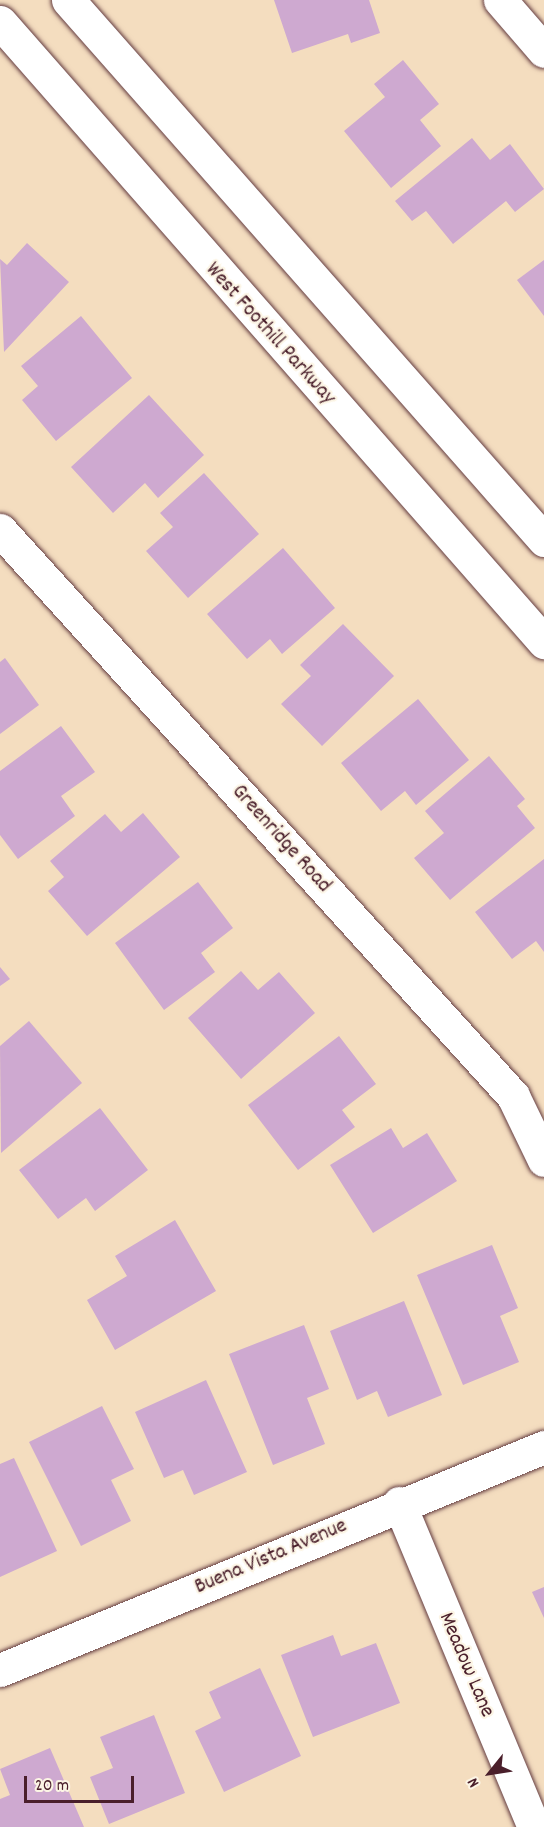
<!DOCTYPE html>
<style>
body{margin:0}
#map{position:relative;width:544px;height:1827px;overflow:hidden;background:#f4ddbf;font-family:Dekko,sans-serif}
div>[style]{position:absolute}
[style*='--x']{left:calc(var(--x)*1px);top:calc(var(--y)*1px);width:calc(var(--w)*1px);rotate:calc(var(--a)*1deg)}
.building>*{inset:0;background:#cea9d0}
.roads{filter:drop-shadow(0 0 2px #643c41) drop-shadow(0 0 2px #643c41)}
.minor>*{height:33px;margin:-16.5px;padding:0 16.5px;transform-origin:16.5px;border-radius:16.5px;background:#fff}
.primary>*{height:33px;margin:-16.5px;padding:0 16.5px;transform-origin:16.5px;border-radius:16.5px;background:#fff}
span{translate:-50% -50%;white-space:nowrap;text-align:center;line-height:1.15;-webkit-text-stroke:4.5px #fcf5e5;paint-order:stroke}
.street-label{font-size:22px;color:#4a1f2b}
.north{position:absolute;left:460px;top:1743px;width:60px;height:60px;-webkit-text-stroke:4px #fcf5e5;paint-order:stroke;rotate:240deg;font-size:16px;font-weight:700;line-height:24px;text-align:center;color:#4a1f2b}
.north::after{content:'';display:block;margin:auto;width:21px;height:27px;background:#4a1f2b;clip-path:polygon(50% 0,100% 100%,50% 72%,0 100%)}
.scale{position:absolute;left:24px;top:1776px;width:110px;height:27px;box-sizing:border-box;border:3px solid #4a1f2b;border-top:0;padding-left:8px;font-size:18px;line-height:21px;white-space:nowrap;color:#4a1f2b;-webkit-text-stroke:4px #fcf5e5;paint-order:stroke}
</style>
<div id="map">
<div class="building">
<i style="clip-path:polygon(274px 0,369px 0,380px 33px,351px 43px,348px 34px,292px 53px)"></i>
<i style="clip-path:polygon(403px 60px,439px 104px,420px 120px,441px 146px,391px 188px,344px 131px,385px 97px,374px 84px)"></i>
<i style="clip-path:polygon(472px 138px,490px 160px,510px 144px,544px 189px,515px 212px,506px 201px,453px 244px,426px 211px,412px 221px,395px 201px)"></i>
<i style="clip-path:polygon(27px 243px,69px 282px,4px 352px,0 259px,7px 265px)"></i>
<i style="clip-path:polygon(544px 260px,544px 316px,517px 280px)"></i>
<i style="clip-path:polygon(81px 316px,132px 378px,56px 441px,22px 400px,38px 386px,21px 366px)"></i>
<i style="clip-path:polygon(149px 395px,204px 455px,158px 498px,145px 483px,113px 513px,71px 467px)"></i>
<i style="clip-path:polygon(204px 473px,259px 534px,188px 598px,146px 551px,173px 527px,160px 513px)"></i>
<i style="clip-path:polygon(283px 548px,335px 608px,282px 654px,270px 639px,247px 659px,207px 614px)"></i>
<i style="clip-path:polygon(343px 624px,394px 676px,322px 746px,281px 704px,311px 676px,300px 665px)"></i>
<i style="clip-path:polygon(5px 658px,39px 705px,0 734px,0 662px)"></i>
<i style="clip-path:polygon(418px 699px,469px 760px,416px 805px,405px 791px,381px 811px,341px 763px)"></i>
<i style="clip-path:polygon(61px 726px,95px 772px,61px 796px,75px 816px,18px 859px,0 835px,0 771px)"></i>
<i style="clip-path:polygon(489px 756px,525px 799px,517px 806px,535px 828px,450px 900px,414px 858px,444px 833px,425px 811px)"></i>
<i style="clip-path:polygon(143px 813px,180px 857px,87px 936px,48px 891px,64px 877px,50px 861px,105px 814px,121px 832px)"></i>
<i style="clip-path:polygon(544px 859px,544px 952px,536px 941px,512px 959px,475px 912px)"></i>
<i style="clip-path:polygon(198px 882px,233px 928px,201px 953px,215px 972px,164px 1010px,115px 943px)"></i>
<i style="clip-path:polygon(0 967px,10px 979px,0 986px)"></i>
<i style="clip-path:polygon(241px 971px,258px 990px,279px 972px,315px 1013px,241px 1079px,188px 1018px)"></i>
<i style="clip-path:polygon(29px 1021px,82px 1083px,1px 1153px,0 1046px)"></i>
<i style="clip-path:polygon(339px 1036px,376px 1084px,342px 1110px,355px 1127px,298px 1170px,248px 1105px)"></i>
<i style="clip-path:polygon(100px 1108px,148px 1170px,95px 1211px,86px 1198px,58px 1219px,19px 1170px)"></i>
<i style="clip-path:polygon(391px 1128px,403px 1148px,427px 1133px,457px 1181px,373px 1233px,330px 1165px)"></i>
<i style="clip-path:polygon(175px 1220px,216px 1291px,115px 1350px,87px 1300px,127px 1276px,115px 1256px)"></i>
<i style="clip-path:polygon(492px 1245px,518px 1308px,500px 1316px,519px 1362px,463px 1385px,417px 1275px)"></i>
<i style="clip-path:polygon(404px 1301px,442px 1395px,388px 1417px,377px 1391px,357px 1400px,330px 1331px)"></i>
<i style="clip-path:polygon(304px 1325px,329px 1389px,307px 1398px,325px 1444px,273px 1465px,229px 1354px)"></i>
<i style="clip-path:polygon(206px 1380px,247px 1472px,194px 1495px,183px 1470px,164px 1478px,135px 1412px)"></i>
<i style="clip-path:polygon(102px 1406px,134px 1469px,111px 1480px,131px 1521px,81px 1546px,29px 1442px)"></i>
<i style="clip-path:polygon(14px 1458px,57px 1551px,0 1577px,0 1464px)"></i>
<i style="clip-path:polygon(544px 1587px,544px 1618px,532px 1592px)"></i>
<i style="clip-path:polygon(333px 1635px,341px 1656px,376px 1643px,400px 1703px,313px 1737px,281px 1655px)"></i>
<i style="clip-path:polygon(260px 1668px,301px 1756px,224px 1792px,195px 1731px,221px 1718px,209px 1692px)"></i>
<i style="clip-path:polygon(154px 1715px,185px 1793px,109px 1824px,90px 1777px,113px 1768px,100px 1737px)"></i>
<i style="clip-path:polygon(50px 1748px,84px 1827px,0 1827px,0 1799px,10px 1795px,0 1769px)"></i>
</div>
<div class="roads">
<div class="minor">
<i style="--x:500;--y:0;--w:67;--a:49.2"></i>
<i style="--x:0;--y:530;--w:764;--a:47.81"></i>
<i style="--x:513;--y:1096;--w:71;--a:64.2"></i>
<i style="--x:399;--y:1503;--w:351;--a:67.4"></i>
<i style="--x:0;--y:1670;--w:588;--a:-22.29"></i>
</div>
<div class="primary">
<i style="--x:68;--y:0;--w:720;--a:48.6"></i>
<i style="--x:0;--y:22;--w:825;--a:48.74"></i>
</div>
</div>
<div class="street-label">
<span style="left:270px;top:334px;rotate:48deg">West Foothill Parkway</span>
<span style="left:281px;top:839px;rotate:48deg">Greenridge Road</span>
<span style="left:271px;top:1557px;rotate:-23deg">Buena Vista Avenue</span>
<span style="left:466px;top:1665px;rotate:67deg">Meadow Lane</span>
</div>
<div class="north">N</div>
<div class="scale">20 m</div>
</div>
